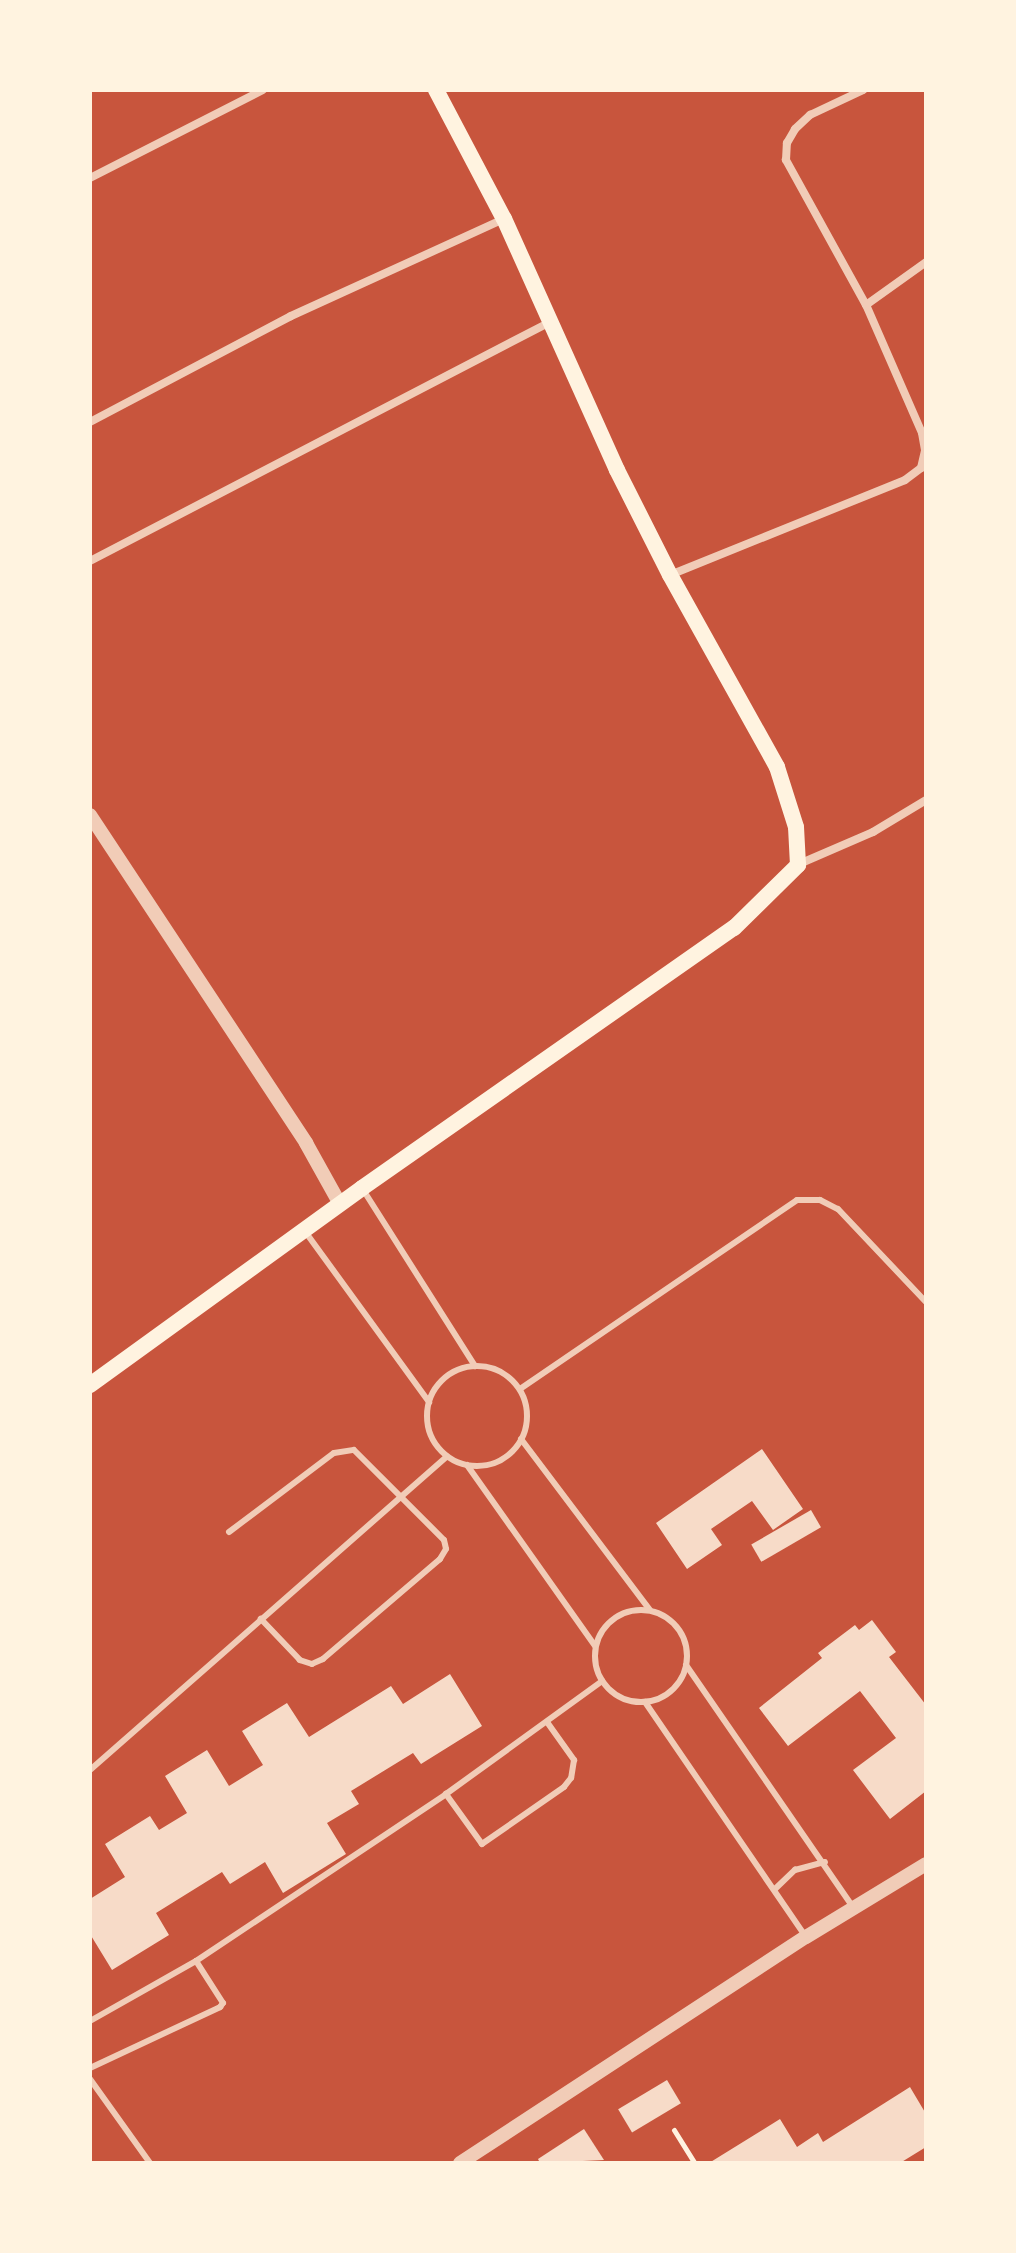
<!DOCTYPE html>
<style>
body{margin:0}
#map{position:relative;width:1016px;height:2253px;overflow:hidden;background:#c8553d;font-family:"DM Sans",sans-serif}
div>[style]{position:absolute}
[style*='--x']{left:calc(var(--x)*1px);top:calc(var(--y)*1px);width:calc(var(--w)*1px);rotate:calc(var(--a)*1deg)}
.building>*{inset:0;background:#f7dbc8;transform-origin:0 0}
.path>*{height:5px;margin:-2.5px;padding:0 2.5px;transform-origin:2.5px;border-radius:2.5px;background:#fff3e0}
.service>*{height:6px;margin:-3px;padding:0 3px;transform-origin:3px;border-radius:3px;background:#f1ccb7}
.service>.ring{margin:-3px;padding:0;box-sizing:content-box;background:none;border:6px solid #f1ccb7;border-radius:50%}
.minor>*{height:8px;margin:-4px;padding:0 4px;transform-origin:4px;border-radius:4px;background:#f1ccb7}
.tertiary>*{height:14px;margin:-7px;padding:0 7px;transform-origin:7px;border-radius:7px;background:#f1ccb7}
.secondary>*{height:16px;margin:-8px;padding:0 8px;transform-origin:8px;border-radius:8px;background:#fff3e0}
span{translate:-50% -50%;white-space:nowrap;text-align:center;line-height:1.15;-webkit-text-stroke:6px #fff3e0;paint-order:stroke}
.frame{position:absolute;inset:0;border:92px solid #fff3e0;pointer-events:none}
</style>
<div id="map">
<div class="building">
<i style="clip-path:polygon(762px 1449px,803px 1509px,773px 1530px,752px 1501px,711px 1529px,722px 1545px,687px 1569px,656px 1523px)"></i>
<i style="left:811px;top:1510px;width:20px;height:69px;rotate:60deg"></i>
<i style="clip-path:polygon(872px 1620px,896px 1652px,889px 1657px,926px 1705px,926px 1791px,890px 1819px,853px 1770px,896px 1738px,860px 1691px,788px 1746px,759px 1708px,822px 1658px,818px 1653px,855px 1625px,859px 1630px)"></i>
<i style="clip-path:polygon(450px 1674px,482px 1726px,421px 1764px,413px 1753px,351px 1791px,359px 1804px,327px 1823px,346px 1854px,283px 1893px,265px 1862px,230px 1884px,222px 1872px,156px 1913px,169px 1935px,112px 1970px,90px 1934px,90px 1899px,125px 1877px,105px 1844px,150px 1816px,159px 1830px,187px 1813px,165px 1776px,207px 1750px,229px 1786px,263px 1765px,242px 1731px,287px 1703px,309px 1737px,391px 1686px,403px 1704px)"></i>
<i style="left:667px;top:2080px;width:27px;height:57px;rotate:59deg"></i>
<i style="clip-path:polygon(910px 2087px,926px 2114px,926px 2147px,900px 2163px,709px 2163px,780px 2119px,797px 2147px,818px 2133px,823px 2142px)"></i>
<i style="clip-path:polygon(584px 2129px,604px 2160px,540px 2163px,538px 2159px)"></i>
</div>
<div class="path">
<i style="--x:674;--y:2130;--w:39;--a:58"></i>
</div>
<div class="service">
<i style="--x:362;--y:1188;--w:211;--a:57.6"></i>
<i style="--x:304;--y:1230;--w:213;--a:54"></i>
<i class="ring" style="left:427px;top:1366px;width:94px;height:94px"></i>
<i style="--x:520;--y:1389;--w:335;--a:-34.3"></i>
<i style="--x:797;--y:1200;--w:23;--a:0"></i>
<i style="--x:820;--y:1200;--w:20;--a:27"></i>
<i style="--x:838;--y:1209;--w:128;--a:46.6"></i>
<i style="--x:521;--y:1439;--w:214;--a:53"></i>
<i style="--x:467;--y:1465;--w:222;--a:54.7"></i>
<i style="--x:229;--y:1532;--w:131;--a:-37"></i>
<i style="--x:334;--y:1453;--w:20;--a:-9"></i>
<i style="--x:354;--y:1450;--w:127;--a:45"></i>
<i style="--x:444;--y:1540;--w:9;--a:77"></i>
<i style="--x:446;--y:1549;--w:12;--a:121"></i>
<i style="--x:440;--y:1559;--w:154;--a:139.5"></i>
<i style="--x:323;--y:1659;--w:12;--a:156"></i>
<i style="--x:312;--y:1664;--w:13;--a:-162"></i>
<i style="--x:300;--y:1660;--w:57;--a:-133.6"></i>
<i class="ring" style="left:595px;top:1610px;width:86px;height:86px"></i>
<i style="--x:686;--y:1665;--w:293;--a:55.4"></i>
<i style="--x:645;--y:1702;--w:285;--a:55.6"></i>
<i style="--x:547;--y:1722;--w:47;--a:54.6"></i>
<i style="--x:574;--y:1760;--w:18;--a:99"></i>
<i style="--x:571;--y:1778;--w:11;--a:128"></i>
<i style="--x:564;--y:1787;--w:100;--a:145.2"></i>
<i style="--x:482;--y:1844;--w:62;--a:-125.8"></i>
<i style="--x:446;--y:1794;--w:193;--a:-35.9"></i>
<i style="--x:90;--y:1770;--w:475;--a:-41.3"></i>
<i style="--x:775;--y:1889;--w:28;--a:-44"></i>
<i style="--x:795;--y:1870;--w:31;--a:-15"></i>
<i style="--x:90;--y:2021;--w:122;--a:-29.5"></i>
<i style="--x:90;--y:2068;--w:144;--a:-25.1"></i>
<i style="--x:220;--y:2007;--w:5;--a:-53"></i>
<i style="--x:223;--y:2003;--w:50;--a:-122.7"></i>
<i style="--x:196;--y:1961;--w:301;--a:-33.7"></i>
<i style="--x:90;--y:2079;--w:103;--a:54.5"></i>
</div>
<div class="minor">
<i style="--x:90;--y:178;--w:194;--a:-27"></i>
<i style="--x:866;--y:305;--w:74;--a:-35.6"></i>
<i style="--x:90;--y:422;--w:227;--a:-27.8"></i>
<i style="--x:291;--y:316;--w:234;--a:-24.5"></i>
<i style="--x:90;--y:561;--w:518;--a:-27.45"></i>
<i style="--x:670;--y:575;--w:253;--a:-22"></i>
<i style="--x:905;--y:480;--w:20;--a:-37"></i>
<i style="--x:921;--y:468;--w:18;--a:-77"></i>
<i style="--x:925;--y:450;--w:17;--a:-100"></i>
<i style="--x:922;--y:433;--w:140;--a:-113.6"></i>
<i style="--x:866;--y:305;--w:166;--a:-118.9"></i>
<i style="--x:786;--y:160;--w:17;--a:-87"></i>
<i style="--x:787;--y:143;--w:16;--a:-60"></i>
<i style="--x:795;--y:129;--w:21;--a:-43"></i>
<i style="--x:810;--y:115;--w:59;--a:-25.3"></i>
<i style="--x:799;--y:864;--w:81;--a:-23.4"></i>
<i style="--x:873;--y:832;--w:62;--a:-31.1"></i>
</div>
<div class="tertiary">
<i style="--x:90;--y:815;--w:393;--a:56.6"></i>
<i style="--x:306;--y:1143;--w:70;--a:60.9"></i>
<i style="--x:460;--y:2163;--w:413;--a:-33.2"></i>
<i style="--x:806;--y:1937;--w:140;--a:-31.3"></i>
</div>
<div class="secondary">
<i style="--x:90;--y:1385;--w:336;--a:-35.9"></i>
<i style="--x:362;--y:1188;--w:454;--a:-35"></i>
<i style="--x:734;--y:928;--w:90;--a:-44.5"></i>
<i style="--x:798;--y:865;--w:38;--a:-93"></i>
<i style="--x:796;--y:827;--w:63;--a:-107.6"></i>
<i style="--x:777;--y:767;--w:220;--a:-119.1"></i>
<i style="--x:670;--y:575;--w:118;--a:-116.8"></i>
<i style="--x:617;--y:470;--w:275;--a:-114.2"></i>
<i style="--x:504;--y:219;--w:146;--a:-117.8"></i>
</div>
<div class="frame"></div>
</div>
